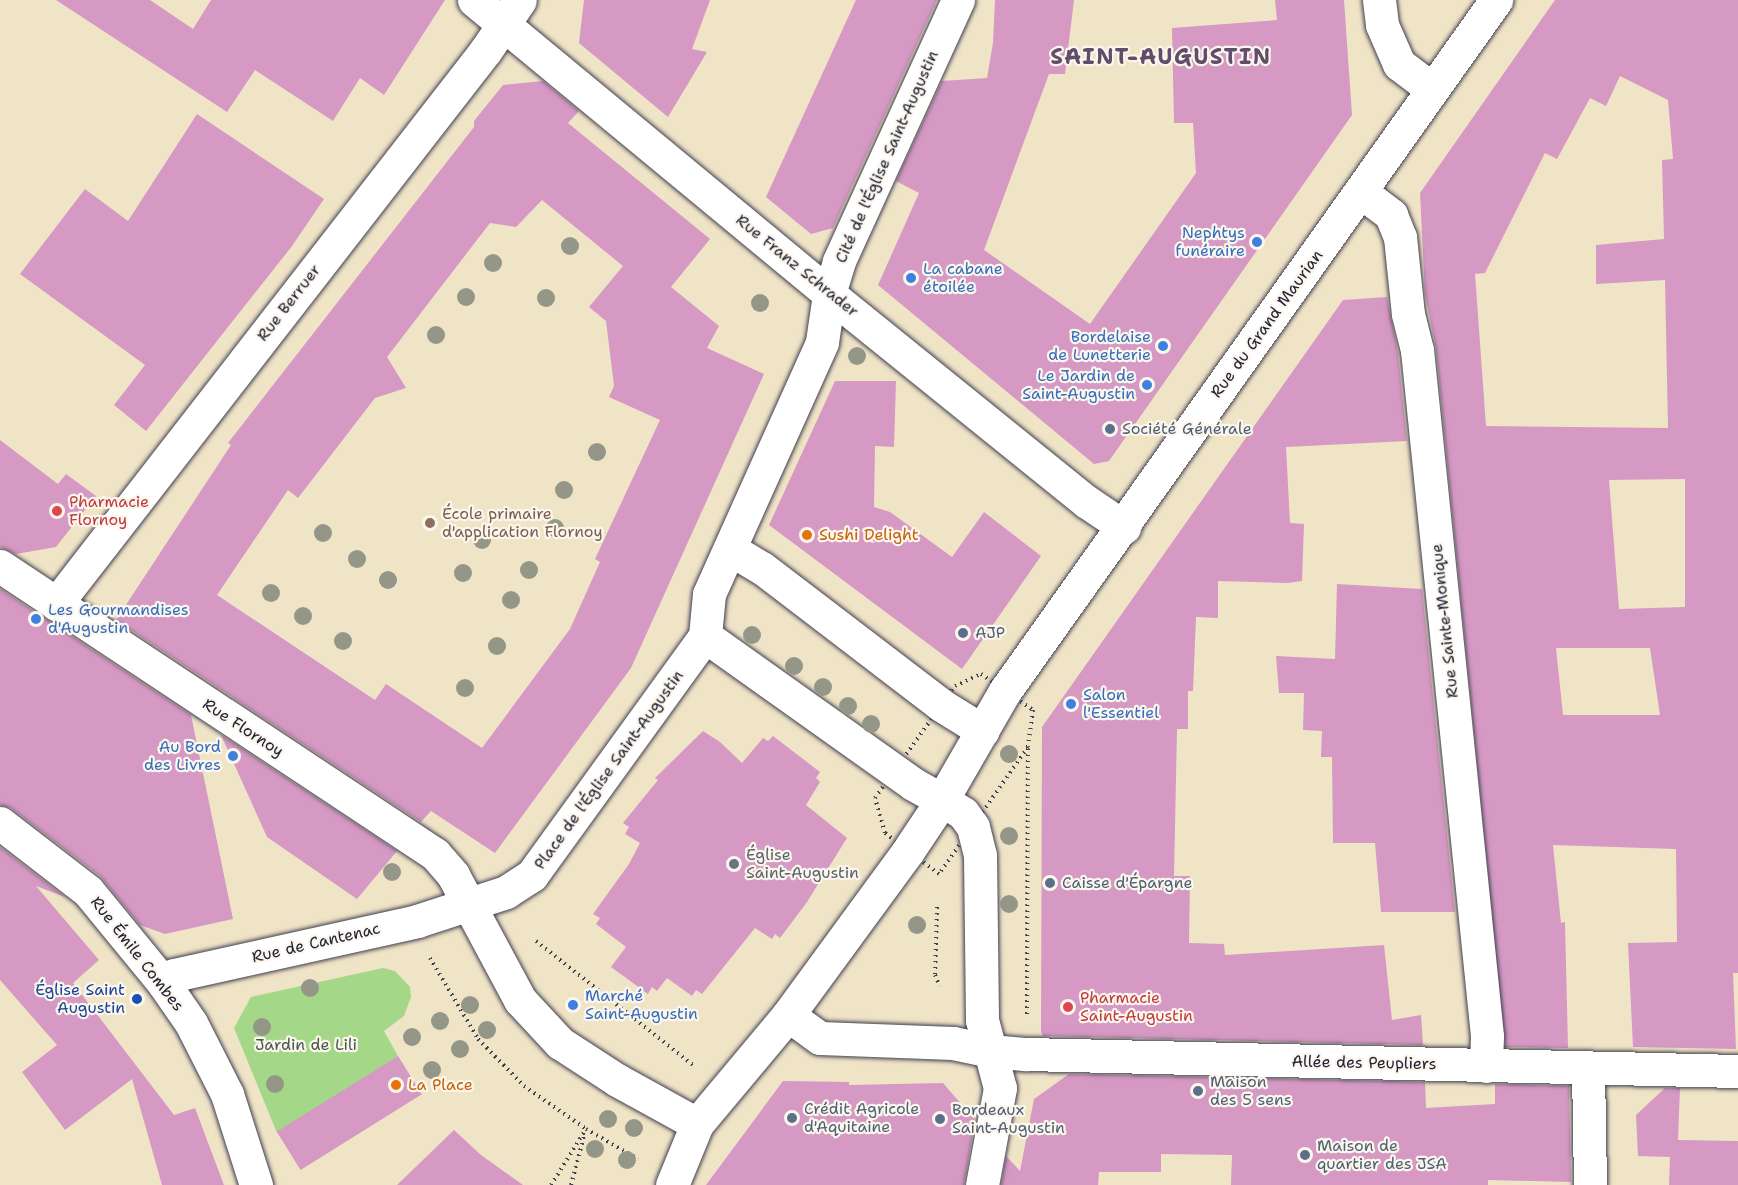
<!DOCTYPE html>
<meta charset="utf-8">
<style>
body{margin:0}
#map{position:relative;width:1738px;height:1185px;overflow:hidden;background:#f0e4c7;font-family:"Shantell Sans",sans-serif}
div>[style]{position:absolute}
[style*='--x']{left:calc(var(--x)*1px);top:calc(var(--y)*1px);width:calc(var(--w)*1px);rotate:calc(var(--a)*1deg)}
.green>*{inset:0;background:#a4d787}
.building>*{inset:0;background:#d599c4;transform-origin:0 0}
.path>*{height:4px;margin-top:-2px;transform-origin:0;background:repeating-linear-gradient(90deg,#413f50 0 1.5px,transparent 0 6px)}
.roads{filter:drop-shadow(0 0 2px #413f50) drop-shadow(0 0 2px #413f50)}
.street>*{height:33px;margin:-16.5px;padding:0 16.5px;transform-origin:16.5px;border-radius:16.5px;background:#fff}
.secondary>*{height:33px;margin:-16.5px;padding:0 16.5px;transform-origin:16.5px;border-radius:16.5px;background:#fff}
.trees>*{width:18px;height:18px;margin:-9px;border-radius:50%;background:#949787}
.dots>*{width:16px;height:16px;translate:-50% -50%;box-sizing:border-box;border:3px solid #fbf7ec;border-radius:50%}
span{translate:-50% -50%;white-space:nowrap;text-align:center;line-height:1.15;-webkit-text-stroke:4.5px #fbf7ec;paint-order:stroke}
.street-label{font-size:16px;color:#22223b}
.shop-label{font-size:16px;color:#366cbe}
.right{translate:-100% -50%;text-align:right}
.left{translate:0 -50%;text-align:left}
.service-label{font-size:16px;color:#4e5e75}
.health-label{font-size:16px;color:#be3a42}
.education-label{font-size:16px;color:#785e54}
.food-label{font-size:16px;color:#c56008}
.worship-label{font-size:16px;color:#5b616d}
.transit-label{font-size:16px;color:#164399}
.park-label{font-size:16px;color:#495852}
.district-label{font-size:22px;color:#614c6b;font-weight:700;letter-spacing:1.5px}
</style>
<div id="map">
<div class="green">
<i style="clip-path:polygon(383px 968px,395px 971px,410px 987px,411px 997px,404px 1016px,384px 1031px,398px 1056px,277px 1133px,234px 1028px,251px 997px)"></i>
</div>
<div class="building">
<i style="clip-path:polygon(56px 0,150px 0,193px 29px,211px 0,445px 0,384px 95px,360px 78px,333px 121px,255px 70px,227px 112px)"></i>
<i style="clip-path:polygon(584px 0,710px 0,692px 49px,707px 52px,668px 117px,579px 43px)"></i>
<i style="clip-path:polygon(856px 0,937px 0,833px 228px,811px 234px,766px 197px)"></i>
<i style="clip-path:polygon(995px 0,1074px 0,1065px 74px,1049px 74px,984px 250px,1090px 324px,1196px 173px,1193px 123px,1174px 123px,1172px 28px,1277px 20px,1275px 0,1344px 0,1352px 115px,1109px 461px,1094px 464px,878px 285px,919px 193px,896px 181px,942px 81px,987px 78px,993px 43px)"></i>
<i style="clip-path:polygon(evenodd,1555px 0,1738px 0,1738px 973px,1733px 973px,1736px 1049px,1633px 1047px,1628px 943px,1677px 942px,1676px 849px,1553px 845px,1561px 923px,1565px 922px,1568px 1048px,1505px 1047px,1436px 348px,1425px 294px,1420px 193px,1555px 0,1620px 76px,1668px 100px,1673px 159px,1662px 160px,1664px 239px,1596px 245px,1596px 284px,1665px 280px,1668px 428px,1486px 426px,1475px 274px,1485px 273px,1545px 153px,1557px 159px,1590px 98px,1606px 106px,1620px 76px,1555px 0,1685px 479px,1685px 607px,1619px 609px,1609px 480px,1685px 479px,1555px 0,1556px 648px,1650px 648px,1660px 715px,1563px 715px,1556px 648px)"></i>
<i style="clip-path:polygon(evenodd,543px 81px,579px 111px,568px 123px,710px 239px,671px 287px,719px 326px,707px 348px,764px 374px,631px 668px,495px 853px,431px 811px,421px 822px,116px 620px,231px 445px,228px 443px,474px 127px,474px 121px,503px 85px,543px 81px,542px 200px,623px 266px,589px 307px,606px 321px,614px 386px,609px 397px,660px 420px,595px 559px,600px 562px,570px 629px,482px 748px,386px 684px,375px 700px,217px 595px,288px 490px,298px 498px,375px 398px,406px 388px,387px 357px,490px 223px,516px 227px,542px 200px)"></i>
<i style="clip-path:polygon(197px 114px,324px 199px,292px 246px,146px 431px,114px 405px,145px 365px,20px 274px,85px 189px,128px 221px)"></i>
<i style="clip-path:polygon(1387px 297px,1398px 353px,1407px 441px,1286px 447px,1290px 523px,1304px 524px,1302px 581px,1287px 583px,1218px 581px,1218px 618px,1196px 617px,1193px 691px,1188px 691px,1188px 729px,1177px 729px,1174px 876px,1190px 876px,1189px 943px,1224px 944px,1225px 955px,1384px 945px,1392px 1020px,1421px 1015px,1423px 1045px,1043px 1036px,1041px 1032px,1042px 727px,1343px 300px)"></i>
<i style="clip-path:polygon(835px 381px,896px 381px,894px 447px,875px 446px,874px 507px,890px 512px,952px 557px,984px 512px,1041px 556px,962px 669px,769px 525px)"></i>
<i style="clip-path:polygon(0 440px,58px 484px,66px 474px,96px 496px,56px 547px,16px 554px,0 547px)"></i>
<i style="clip-path:polygon(1337px 584px,1422px 589px,1455px 912px,1381px 912px,1375px 843px,1333px 843px,1332px 757px,1321px 757px,1322px 731px,1303px 730px,1304px 693px,1279px 693px,1276px 656px,1335px 659px)"></i>
<i style="clip-path:polygon(0 589px,191px 715px,233px 919px,165px 934px,140px 925px,100px 876px,11px 808px,0 805px)"></i>
<i style="clip-path:polygon(703px 731px,720px 742px,742px 763px,763px 738px,768px 741px,773px 736px,820px 772px,816px 778px,820px 782px,806px 805px,847px 838px,807px 902px,780px 938px,775px 934px,772px 939px,755px 928px,702px 994px,696px 990px,692px 996px,667px 978px,657px 991px,652px 987px,648px 994px,611px 967px,626px 947px,596px 924px,600px 918px,593px 914px,629px 864px,640px 843px,625px 834px,629px 827px,623px 823px,658px 780px,655px 778px)"></i>
<i style="clip-path:polygon(221px 735px,397px 851px,357px 899px,267px 837px)"></i>
<i style="clip-path:polygon(0 847px,65px 897px,36px 886px,99px 960px,73px 983px,174px 1115px,195px 1108px,224px 1185px,162px 1185px,132px 1079px,65px 1130px,22px 1072px,57px 1045px,0 980px)"></i>
<i style="left:398px;top:1056px;width:45px;height:143px;rotate:58deg"></i>
<i style="clip-path:polygon(1069px 1074px,1425px 1082px,1426px 1108px,1495px 1104px,1495px 1084px,1569px 1086px,1571px 1182px,1488px 1180px,1488px 1185px,1231px 1185px,1232px 1155px,1161px 1154px,1161px 1172px,1099px 1172px,1098px 1185px,1001px 1185px,1006px 1156px,1020px 1171px,1034px 1099px)"></i>
<i style="clip-path:polygon(783px 1081px,849px 1082px,849px 1085px,943px 1083px,975px 1120px,964px 1185px,706px 1185px)"></i>
<i style="clip-path:polygon(1665px 1088px,1680px 1088px,1678px 1140px,1738px 1141px,1738px 1185px,1669px 1185px,1670px 1157px,1638px 1156px,1636px 1115px)"></i>
<i style="clip-path:polygon(454px 1130px,481px 1155px,523px 1185px,397px 1185px)"></i>
</div>
<div class="path">
<i style="--x:981;--y:674;--w:63;--a:34.7"></i>
<i style="--x:1033;--y:710;--w:37;--a:98"></i>
<i style="--x:1028;--y:747;--w:155;--a:125"></i>
<i style="--x:939;--y:874;--w:68;--a:-142.8"></i>
<i style="--x:885;--y:833;--w:36;--a:-106"></i>
<i style="--x:875;--y:798;--w:138;--a:-54.5"></i>
<i style="--x:955;--y:686;--w:29;--a:-25"></i>
<i style="--x:937;--y:907;--w:68;--a:91.7"></i>
<i style="--x:935;--y:975;--w:12;--a:66"></i>
<i style="--x:536;--y:941;--w:200;--a:38.3"></i>
<i style="--x:430;--y:958;--w:94;--a:59.3"></i>
<i style="--x:478;--y:1039;--w:66;--a:45.6"></i>
<i style="--x:524;--y:1086;--w:75;--a:34.7"></i>
<i style="--x:586;--y:1129;--w:60;--a:30"></i>
<i style="--x:1027;--y:1014;--w:267;--a:-89.8"></i>
<i style="--x:551;--y:1185;--w:66;--a:-58"></i>
<i style="--x:571;--y:1185;--w:51;--a:-75.1"></i>
</div>
<div class="roads">
<div class="street">
<i style="--x:474;--y:0;--w:461;--a:39.6"></i>
<i style="--x:829;--y:294;--w:331;--a:38.9"></i>
<i style="--x:1087;--y:502;--w:45;--a:34"></i>
<i style="--x:1379;--y:0;--w:25;--a:83"></i>
<i style="--x:1382;--y:25;--w:43;--a:66.4"></i>
<i style="--x:1399;--y:64;--w:41;--a:37.1"></i>
<i style="--x:1361;--y:192;--w:38;--a:37"></i>
<i style="--x:1391;--y:215;--w:24;--a:68"></i>
<i style="--x:1400;--y:237;--w:77;--a:84.1"></i>
<i style="--x:1408;--y:314;--w:37;--a:76"></i>
<i style="--x:1417;--y:350;--w:690;--a:84.17"></i>
<i style="--x:1487;--y:1036;--w:30;--a:92"></i>
<i style="--x:730;--y:549;--w:37;--a:31"></i>
<i style="--x:762;--y:568;--w:225;--a:37.4"></i>
<i style="--x:941;--y:705;--w:49;--a:31.8"></i>
<i style="--x:0;--y:566;--w:522;--a:33.51"></i>
<i style="--x:435;--y:854;--w:28;--a:49"></i>
<i style="--x:453;--y:875;--w:142;--a:61.8"></i>
<i style="--x:520;--y:1000;--w:59;--a:47.1"></i>
<i style="--x:560;--y:1043;--w:68;--a:33"></i>
<i style="--x:617;--y:1080;--w:91;--a:28.8"></i>
<i style="--x:56;--y:604;--w:701;--a:-52.18"></i>
<i style="--x:486;--y:50;--w:60;--a:-55.8"></i>
<i style="--x:705;--y:636;--w:42;--a:-84.6"></i>
<i style="--x:709;--y:594;--w:276;--a:-65.8"></i>
<i style="--x:822;--y:342;--w:49;--a:-81.7"></i>
<i style="--x:829;--y:294;--w:34;--a:-73"></i>
<i style="--x:839;--y:261;--w:287;--a:-65.5"></i>
<i style="--x:0;--y:823;--w:111;--a:37.7"></i>
<i style="--x:88;--y:891;--w:120;--a:50.7"></i>
<i style="--x:164;--y:984;--w:47;--a:55.3"></i>
<i style="--x:191;--y:1023;--w:80;--a:63.1"></i>
<i style="--x:227;--y:1094;--w:96;--a:72.3"></i>
<i style="--x:164;--y:984;--w:13;--a:-42"></i>
<i style="--x:174;--y:975;--w:249;--a:-12.5"></i>
<i style="--x:417;--y:921;--w:94;--a:-18"></i>
<i style="--x:506;--y:892;--w:31;--a:-33"></i>
<i style="--x:532;--y:875;--w:295;--a:-54.1"></i>
<i style="--x:705;--y:636;--w:255;--a:35.4"></i>
<i style="--x:913;--y:784;--w:33;--a:29"></i>
<i style="--x:788;--y:1015;--w:39;--a:36"></i>
<i style="--x:820;--y:1038;--w:133;--a:2.2"></i>
<i style="--x:953;--y:1043;--w:38;--a:12"></i>
<i style="--x:990;--y:1051;--w:37;--a:5"></i>
<i style="--x:1027;--y:1054;--w:711;--a:1.37"></i>
<i style="--x:1588;--y:1069;--w:116;--a:89"></i>
</div>
<div class="secondary">
<i style="--x:942;--y:800;--w:25;--a:32"></i>
<i style="--x:963;--y:813;--w:17;--a:54"></i>
<i style="--x:973;--y:827;--w:29;--a:76"></i>
<i style="--x:980;--y:855;--w:165;--a:89.3"></i>
<i style="--x:982;--y:1020;--w:70;--a:75.2"></i>
<i style="--x:1000;--y:1088;--w:99;--a:100.5"></i>
<i style="--x:672;--y:1185;--w:66;--a:-67.7"></i>
<i style="--x:697;--y:1124;--w:142;--a:-50.1"></i>
<i style="--x:788;--y:1015;--w:203;--a:-53.8"></i>
<i style="--x:908;--y:851;--w:61;--a:-56.3"></i>
<i style="--x:942;--y:800;--w:126;--a:-60"></i>
<i style="--x:1005;--y:691;--w:848;--a:-54.6"></i>
</div>
</div>
<div class="trees">
<i style="left:570px;top:246px"></i>
<i style="left:493px;top:263px"></i>
<i style="left:466px;top:297px"></i>
<i style="left:546px;top:298px"></i>
<i style="left:760px;top:303px"></i>
<i style="left:436px;top:335px"></i>
<i style="left:857px;top:356px"></i>
<i style="left:597px;top:452px"></i>
<i style="left:564px;top:490px"></i>
<i style="left:555px;top:528px"></i>
<i style="left:323px;top:533px"></i>
<i style="left:482px;top:540px"></i>
<i style="left:357px;top:559px"></i>
<i style="left:529px;top:570px"></i>
<i style="left:463px;top:573px"></i>
<i style="left:388px;top:580px"></i>
<i style="left:271px;top:593px"></i>
<i style="left:511px;top:600px"></i>
<i style="left:303px;top:616px"></i>
<i style="left:752px;top:635px"></i>
<i style="left:343px;top:641px"></i>
<i style="left:497px;top:646px"></i>
<i style="left:794px;top:666px"></i>
<i style="left:823px;top:687px"></i>
<i style="left:465px;top:688px"></i>
<i style="left:848px;top:706px"></i>
<i style="left:871px;top:724px"></i>
<i style="left:1009px;top:754px"></i>
<i style="left:1009px;top:836px"></i>
<i style="left:392px;top:872px"></i>
<i style="left:1009px;top:904px"></i>
<i style="left:917px;top:925px"></i>
<i style="left:310px;top:988px"></i>
<i style="left:470px;top:1005px"></i>
<i style="left:440px;top:1021px"></i>
<i style="left:262px;top:1027px"></i>
<i style="left:487px;top:1030px"></i>
<i style="left:412px;top:1037px"></i>
<i style="left:460px;top:1049px"></i>
<i style="left:432px;top:1070px"></i>
<i style="left:275px;top:1084px"></i>
<i style="left:608px;top:1119px"></i>
<i style="left:634px;top:1128px"></i>
<i style="left:595px;top:1149px"></i>
<i style="left:627px;top:1160px"></i>
</div>
<div class="dots">
<i style="left:1257px;top:242px;background:#3f7fe0"></i>
<i style="left:911px;top:278px;background:#3f7fe0"></i>
<i style="left:1163px;top:346px;background:#3f7fe0"></i>
<i style="left:1147px;top:385px;background:#3f7fe0"></i>
<i style="left:1110px;top:429px;background:#5c6f8a"></i>
<i style="left:57px;top:511px;background:#e0444e"></i>
<i style="left:430px;top:523px;background:#8d6e63"></i>
<i style="left:807px;top:535px;background:#e8710a"></i>
<i style="left:36px;top:619px;background:#3f7fe0"></i>
<i style="left:963px;top:633px;background:#5c6f8a"></i>
<i style="left:1071px;top:704px;background:#3f7fe0"></i>
<i style="left:233px;top:756px;background:#3f7fe0"></i>
<i style="left:734px;top:864px;background:#6b7280"></i>
<i style="left:1050px;top:883px;background:#5c6f8a"></i>
<i style="left:137px;top:999px;background:#1a4fb4"></i>
<i style="left:573px;top:1005px;background:#3f7fe0"></i>
<i style="left:1068px;top:1007px;background:#e0444e"></i>
<i style="left:396px;top:1085px;background:#e8710a"></i>
<i style="left:1198px;top:1091px;background:#5c6f8a"></i>
<i style="left:792px;top:1118px;background:#5c6f8a"></i>
<i style="left:940px;top:1119px;background:#5c6f8a"></i>
<i style="left:1305px;top:1155px;background:#5c6f8a"></i>
</div>
<div class="street-label">
<span style="left:887px;top:157px;rotate:-66deg">Cité de l'Église Saint-Augustin</span>
<span style="left:797px;top:266px;rotate:39deg">Rue Franz Schrader</span>
<span style="left:289px;top:303px;rotate:-52deg">Rue Berruer</span>
<span style="left:1267px;top:324px;rotate:-54deg">Rue du Grand Maurian</span>
<span style="left:1445px;top:621px;rotate:-96deg">Rue Sainte-Monique</span>
<span style="left:243px;top:728px;rotate:33deg">Rue Flornoy</span>
<span style="left:609px;top:770px;rotate:-54deg">Place de l'Église Saint-Augustin</span>
<span style="left:316px;top:943px;rotate:-13deg">Rue de Cantenac</span>
<span style="left:137px;top:954px;rotate:52deg">Rue Émile Combes</span>
<span style="left:1364px;top:1063px;rotate:1deg">Allée des Peupliers</span>
</div>
<div class="shop-label">
<span class="right" style="left:1245px;top:242px">Nephtys<br>funéraire</span>
<span class="left" style="left:923px;top:278px">La cabane<br>étoilée</span>
<span class="right" style="left:1151px;top:346px">Bordelaise<br>de Lunetterie</span>
<span class="right" style="left:1135px;top:385px">Le Jardin de<br>Saint-Augustin</span>
<span class="left" style="left:48px;top:619px">Les Gourmandises<br>d'Augustin</span>
<span class="left" style="left:1083px;top:704px">Salon<br>l'Essentiel</span>
<span class="right" style="left:221px;top:756px">Au Bord<br>des Livres</span>
<span class="left" style="left:585px;top:1005px">Marché<br>Saint-Augustin</span>
</div>
<div class="service-label">
<span class="left" style="left:1122px;top:429px">Société Générale</span>
<span class="left" style="left:975px;top:633px">AJP</span>
<span class="left" style="left:1062px;top:883px">Caisse d'Épargne</span>
<span class="left" style="left:1210px;top:1091px">Maison<br>des 5 sens</span>
<span class="left" style="left:804px;top:1118px">Crédit Agricole<br>d'Aquitaine</span>
<span class="left" style="left:952px;top:1119px">Bordeaux<br>Saint-Augustin</span>
<span class="left" style="left:1317px;top:1155px">Maison de<br>quartier des JSA</span>
</div>
<div class="health-label">
<span class="left" style="left:69px;top:511px">Pharmacie<br>Flornoy</span>
<span class="left" style="left:1080px;top:1007px">Pharmacie<br>Saint-Augustin</span>
</div>
<div class="education-label">
<span class="left" style="left:442px;top:523px">École primaire<br>d'application Flornoy</span>
</div>
<div class="food-label">
<span class="left" style="left:819px;top:535px">Sushi Delight</span>
<span class="left" style="left:408px;top:1085px">La Place</span>
</div>
<div class="worship-label">
<span class="left" style="left:746px;top:864px">Église<br>Saint-Augustin</span>
</div>
<div class="transit-label">
<span class="right" style="left:125px;top:999px">Église Saint<br>Augustin</span>
</div>
<div class="park-label">
<span style="left:306px;top:1045px">Jardin de Lili</span>
</div>
<div class="district-label">
<span style="left:1161px;top:57px">SAINT-AUGUSTIN</span>
</div>
</div>
